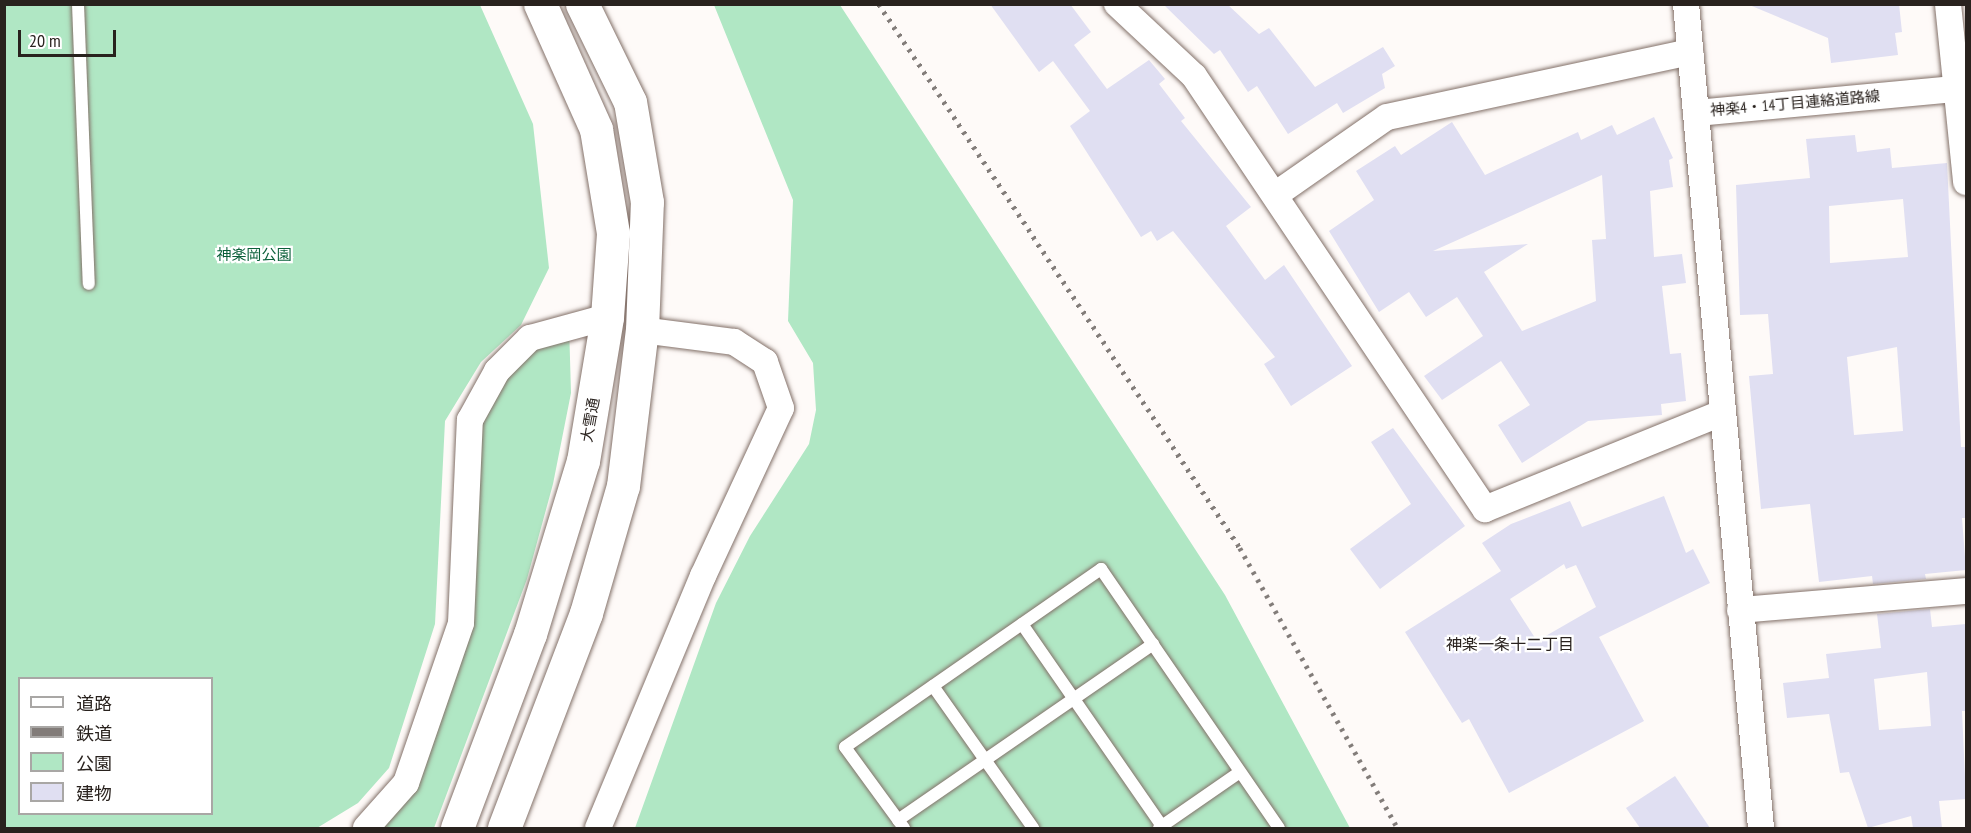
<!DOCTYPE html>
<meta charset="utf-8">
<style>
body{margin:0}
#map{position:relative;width:1971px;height:833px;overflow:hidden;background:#fefaf8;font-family:"PT Sans Narrow","Noto Sans JP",sans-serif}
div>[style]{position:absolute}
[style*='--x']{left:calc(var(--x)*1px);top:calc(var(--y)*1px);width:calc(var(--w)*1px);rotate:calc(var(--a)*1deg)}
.green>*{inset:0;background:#b0e7c4}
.building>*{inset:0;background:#e0dff2}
.roads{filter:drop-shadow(0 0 2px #837169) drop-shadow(0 0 2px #837169)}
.service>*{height:12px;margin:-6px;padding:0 6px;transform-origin:6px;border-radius:6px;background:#fff}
.minor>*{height:26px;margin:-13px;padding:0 13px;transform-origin:13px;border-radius:13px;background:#fff}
.secondary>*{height:33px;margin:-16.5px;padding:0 16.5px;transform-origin:16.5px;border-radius:16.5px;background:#fff}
.rail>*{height:4.5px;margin-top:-2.25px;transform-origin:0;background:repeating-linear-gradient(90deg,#827c79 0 3px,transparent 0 9px)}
span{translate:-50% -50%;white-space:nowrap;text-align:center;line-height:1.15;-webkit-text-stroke:4.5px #fff;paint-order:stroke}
.street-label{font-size:15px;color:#29221e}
.park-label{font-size:15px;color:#0b603a}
.neighbourhood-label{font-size:16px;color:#29221e}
.frame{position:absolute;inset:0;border:6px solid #29221e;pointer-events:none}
.legend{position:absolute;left:18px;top:677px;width:195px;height:138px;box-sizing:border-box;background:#fff;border:2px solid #a9a7a5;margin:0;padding:8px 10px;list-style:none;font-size:18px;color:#29221e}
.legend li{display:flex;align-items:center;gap:12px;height:30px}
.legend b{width:30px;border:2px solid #a9a7a5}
.scale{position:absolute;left:18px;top:30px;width:98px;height:27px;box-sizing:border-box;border:3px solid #29221e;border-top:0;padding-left:8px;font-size:18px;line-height:21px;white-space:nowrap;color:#29221e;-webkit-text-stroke:4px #fff;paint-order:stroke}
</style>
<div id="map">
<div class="green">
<i style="clip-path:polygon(evenodd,5px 5px,480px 5px,533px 124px,549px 268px,521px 325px,481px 362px,445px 421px,435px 624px,389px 768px,358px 803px,317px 828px,5px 828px,5px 5px,20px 678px,212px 678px,212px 814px,20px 814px,20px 678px)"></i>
<i style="clip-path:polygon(714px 5px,840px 5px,1225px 595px,1350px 828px,635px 828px,716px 603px,750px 536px,809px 444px,816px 410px,813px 363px,788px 321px,793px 200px)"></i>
<i style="clip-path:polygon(569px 324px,571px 393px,553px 484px,527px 579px,434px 828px,366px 828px,406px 783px,461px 623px,470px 420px,497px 371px)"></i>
</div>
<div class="building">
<i style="clip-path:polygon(990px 4px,1070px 4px,1091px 32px,1074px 45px,1107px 89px,1149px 60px,1165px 79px,1159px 84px,1185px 118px,1181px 121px,1251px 207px,1226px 226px,1265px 280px,1284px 265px,1352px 366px,1291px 406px,1264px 364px,1275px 357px,1173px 231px,1157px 241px,1151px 231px,1141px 237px,1070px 126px,1090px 111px,1053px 61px,1039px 72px)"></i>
<i style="clip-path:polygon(1163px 4px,1227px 4px,1259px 34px,1269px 28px,1315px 87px,1383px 47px,1395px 66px,1382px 74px,1385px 88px,1343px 113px,1337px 103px,1288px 134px,1257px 86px,1248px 92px,1220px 50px,1214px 54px)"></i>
<i style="clip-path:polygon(1747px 4px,1899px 4px,1902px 32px,1895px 33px,1898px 55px,1831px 63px,1828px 38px)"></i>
<i style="clip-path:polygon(evenodd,1654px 117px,1673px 158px,1669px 160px,1673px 187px,1650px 191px,1654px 257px,1682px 254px,1686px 283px,1662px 286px,1670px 354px,1681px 353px,1686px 401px,1661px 404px,1662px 415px,1588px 421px,1522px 463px,1498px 425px,1530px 405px,1501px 361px,1442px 400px,1424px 376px,1483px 336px,1457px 297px,1426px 317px,1409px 292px,1379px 312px,1329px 231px,1374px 200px,1356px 171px,1395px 146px,1401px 155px,1452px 122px,1485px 175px,1578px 132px,1581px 140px,1612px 125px,1617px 135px,1654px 117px,1602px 175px,1606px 239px,1592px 240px,1596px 301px,1522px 331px,1484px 272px,1528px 244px,1433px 251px,1602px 175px)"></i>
<i style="clip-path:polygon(evenodd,1855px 135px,1857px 152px,1890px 148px,1892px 168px,1947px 163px,1961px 447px,1966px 447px,1966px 518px,1962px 518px,1966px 570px,1925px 574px,1926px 579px,1873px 584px,1872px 576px,1819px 582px,1810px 504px,1761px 509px,1749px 376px,1773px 374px,1768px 314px,1740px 315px,1736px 185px,1810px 178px,1806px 139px,1855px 135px,1903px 199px,1908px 257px,1830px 263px,1829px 206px,1903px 199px,1855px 135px,1897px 347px,1903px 431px,1854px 435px,1847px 357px,1897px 347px)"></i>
<i style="clip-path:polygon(1393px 428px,1465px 526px,1380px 589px,1350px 549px,1411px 504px,1371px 442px)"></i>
<i style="clip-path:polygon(evenodd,1664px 496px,1686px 553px,1693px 549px,1710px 583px,1599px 637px,1644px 721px,1509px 793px,1469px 719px,1462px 723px,1405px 632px,1501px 571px,1482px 543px,1511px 524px,1570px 501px,1582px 527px,1664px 496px,1564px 564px,1566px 569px,1576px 565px,1596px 607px,1537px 641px,1510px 599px,1564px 564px)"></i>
<i style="clip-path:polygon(evenodd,1930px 609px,1932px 627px,1966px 624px,1966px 711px,1962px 711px,1966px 799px,1939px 801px,1942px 828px,1913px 828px,1911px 816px,1868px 828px,1849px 772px,1840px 773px,1829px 714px,1787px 718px,1783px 683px,1829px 678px,1826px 654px,1881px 648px,1877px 614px,1930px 609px,1927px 672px,1931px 726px,1879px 730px,1874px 679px,1927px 672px)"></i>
<i style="clip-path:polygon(1675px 776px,1710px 828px,1640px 828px,1626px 808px)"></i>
</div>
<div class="roads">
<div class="service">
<i style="--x:78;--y:4;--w:280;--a:87.8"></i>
<i style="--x:1022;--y:624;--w:248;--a:55.3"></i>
<i style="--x:933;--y:686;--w:174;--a:54.8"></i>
<i style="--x:898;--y:820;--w:310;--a:-34.6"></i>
<i style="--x:904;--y:828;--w:100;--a:-126.1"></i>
<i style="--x:845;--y:747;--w:312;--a:-34.8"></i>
<i style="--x:1101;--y:569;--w:314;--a:55.5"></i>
<i style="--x:1159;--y:828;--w:98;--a:-34.7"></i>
</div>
<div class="minor">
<i style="--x:1117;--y:4;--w:105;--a:43.1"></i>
<i style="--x:1194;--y:76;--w:522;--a:56.1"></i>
<i style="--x:1485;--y:509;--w:255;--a:-22.1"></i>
<i style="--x:1686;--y:4;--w:827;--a:84.8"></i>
<i style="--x:1948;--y:4;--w:179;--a:84.2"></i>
<i style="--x:1696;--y:113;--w:271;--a:-5.3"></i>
<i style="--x:1275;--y:195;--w:136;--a:-34.9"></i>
<i style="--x:1387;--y:117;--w:310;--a:-12.1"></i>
<i style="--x:1740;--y:610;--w:227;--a:-4.8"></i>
<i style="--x:366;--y:828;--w:60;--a:-48.4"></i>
<i style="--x:406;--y:783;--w:169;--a:-71"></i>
<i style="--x:461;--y:623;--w:203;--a:-87.5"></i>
<i style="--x:470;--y:420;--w:56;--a:-61.1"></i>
<i style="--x:497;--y:371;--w:47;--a:-45"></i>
<i style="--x:530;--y:338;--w:80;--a:-15.3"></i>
<i style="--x:598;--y:828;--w:273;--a:-67.4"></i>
<i style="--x:703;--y:576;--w:185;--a:-65.1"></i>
<i style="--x:781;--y:408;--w:49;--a:-109.2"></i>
<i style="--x:765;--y:362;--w:37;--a:-147"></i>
<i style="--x:734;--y:342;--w:93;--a:-172.6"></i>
</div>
<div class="secondary">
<i style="--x:457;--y:828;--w:207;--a:-69.4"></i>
<i style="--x:530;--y:634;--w:181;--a:-73"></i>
<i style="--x:583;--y:461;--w:146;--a:-80.5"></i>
<i style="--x:607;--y:317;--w:84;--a:-85.9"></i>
<i style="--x:613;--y:233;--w:105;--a:-99.3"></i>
<i style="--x:596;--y:129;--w:137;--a:-114.1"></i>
<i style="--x:504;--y:828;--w:230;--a:-69.1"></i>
<i style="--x:586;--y:613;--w:132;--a:-73.8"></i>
<i style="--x:623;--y:486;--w:157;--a:-83.1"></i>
<i style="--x:642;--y:330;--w:128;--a:-87.8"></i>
<i style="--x:647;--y:202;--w:101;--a:-99.6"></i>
<i style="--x:630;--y:102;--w:109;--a:-116.1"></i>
</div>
</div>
<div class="rail">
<i style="--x:879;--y:4;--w:653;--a:56.43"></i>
<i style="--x:1240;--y:548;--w:322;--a:60.6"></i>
</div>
<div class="street-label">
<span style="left:1795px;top:103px;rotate:-5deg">神楽4・14丁目連絡道路線</span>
<span style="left:590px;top:420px;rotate:-80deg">大雪通</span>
</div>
<div class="park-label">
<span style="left:254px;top:255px">神楽岡公園</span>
</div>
<div class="neighbourhood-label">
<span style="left:1510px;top:644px">神楽一条十二丁目</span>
</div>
<div class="frame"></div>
<ul class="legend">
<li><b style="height:8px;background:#fff"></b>道路</li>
<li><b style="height:8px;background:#827c79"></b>鉄道</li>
<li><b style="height:16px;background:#b0e7c4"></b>公園</li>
<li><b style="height:16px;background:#e0dff2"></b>建物</li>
</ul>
<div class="scale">20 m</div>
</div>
